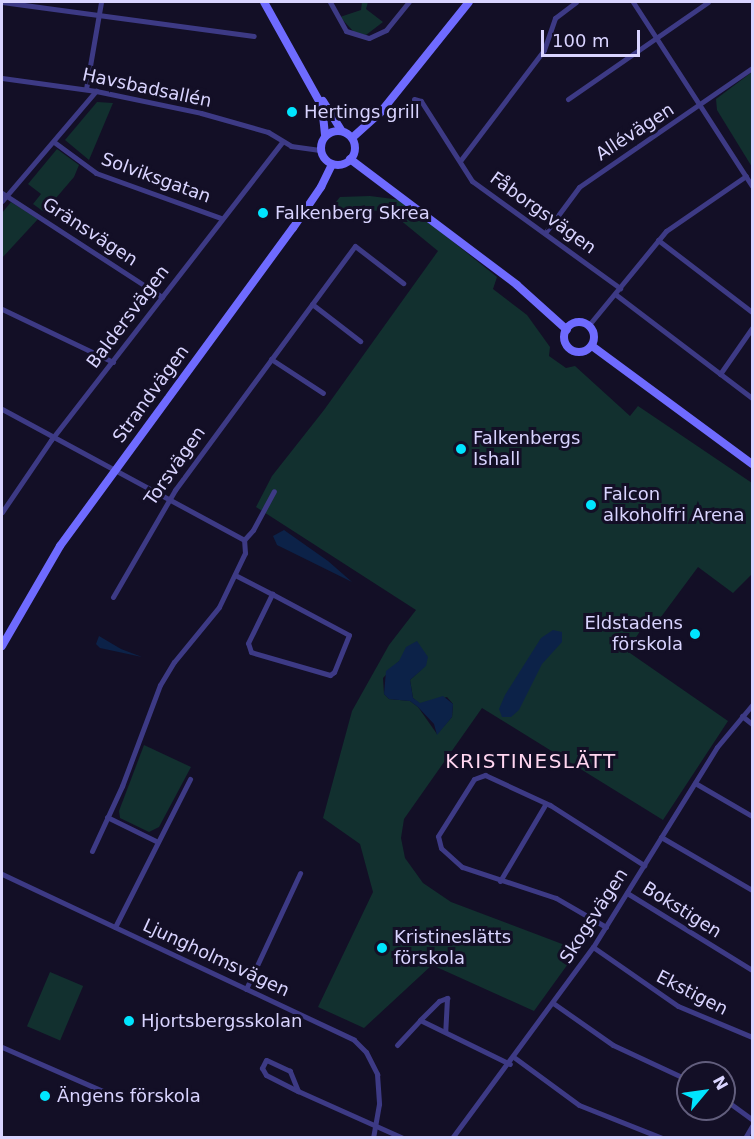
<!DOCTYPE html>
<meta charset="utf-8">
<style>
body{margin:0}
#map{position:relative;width:754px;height:1139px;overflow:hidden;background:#130f26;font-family:"DejaVu Sans",sans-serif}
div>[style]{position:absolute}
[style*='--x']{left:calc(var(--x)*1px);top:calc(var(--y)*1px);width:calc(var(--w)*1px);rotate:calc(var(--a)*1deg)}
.green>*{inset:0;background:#12302f;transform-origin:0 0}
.water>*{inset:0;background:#0c2248}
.street>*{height:5px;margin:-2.5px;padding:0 2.5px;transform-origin:2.5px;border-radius:2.5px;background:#3d3a85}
.secondary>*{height:8px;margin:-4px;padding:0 4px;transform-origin:4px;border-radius:4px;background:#6f6bff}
.secondary>.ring{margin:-4px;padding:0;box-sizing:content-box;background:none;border:8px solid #6f6bff;border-radius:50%}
.dots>*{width:16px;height:16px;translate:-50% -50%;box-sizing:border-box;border:3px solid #130f26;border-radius:50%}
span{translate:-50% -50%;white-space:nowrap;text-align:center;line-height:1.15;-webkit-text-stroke:6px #130f26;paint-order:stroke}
.street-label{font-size:18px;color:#d9d4ff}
.poi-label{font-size:18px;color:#d9d4ff}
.left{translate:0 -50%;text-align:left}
.right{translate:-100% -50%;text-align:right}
.neighbourhood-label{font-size:20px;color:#ffd6f0;letter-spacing:1.5px}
.frame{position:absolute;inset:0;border:3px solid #d9d4ff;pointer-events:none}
.north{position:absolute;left:676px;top:1061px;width:60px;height:60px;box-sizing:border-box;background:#130f26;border:2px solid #625e7d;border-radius:50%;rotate:61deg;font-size:16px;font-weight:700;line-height:24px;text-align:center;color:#d9d4ff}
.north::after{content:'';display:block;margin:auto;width:21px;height:27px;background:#00e5ff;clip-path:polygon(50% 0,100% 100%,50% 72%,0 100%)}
.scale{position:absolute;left:541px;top:30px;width:99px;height:27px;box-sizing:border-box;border:3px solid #d9d4ff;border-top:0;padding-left:8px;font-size:18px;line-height:21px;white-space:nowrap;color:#d9d4ff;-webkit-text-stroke:4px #130f26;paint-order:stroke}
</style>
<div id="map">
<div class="green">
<i style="clip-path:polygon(362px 2px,368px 2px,366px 9px,383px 22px,366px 35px,354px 32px,340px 17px,361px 10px)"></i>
<i style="clip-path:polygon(752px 72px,752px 167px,717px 110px,716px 99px)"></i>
<i style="clip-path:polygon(97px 102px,113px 103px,89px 160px,65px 140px)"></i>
<i style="clip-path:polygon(57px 149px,79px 165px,74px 177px,44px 212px,33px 204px,41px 194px,28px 184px)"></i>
<i style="clip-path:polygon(evenodd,370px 196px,401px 200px,497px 277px,493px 289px,527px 315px,550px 347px,549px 356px,566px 368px,575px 366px,630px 416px,638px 406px,752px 483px,752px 574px,733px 593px,698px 567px,658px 621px,650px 616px,627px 651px,728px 721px,663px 820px,482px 708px,404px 819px,401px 838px,405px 858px,423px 883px,451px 902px,578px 950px,534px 1011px,432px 965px,364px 1028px,318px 1007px,373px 892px,360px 844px,323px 818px,352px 711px,389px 645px,416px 610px,256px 507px,272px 476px,324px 410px,438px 251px,388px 210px,327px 213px,340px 197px,370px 196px,399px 661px,421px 670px,410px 680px,413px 698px,420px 704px,447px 697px,453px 704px,452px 717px,437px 734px,418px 707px,410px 701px,389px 699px,384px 694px,383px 678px,399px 661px)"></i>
<i style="clip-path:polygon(11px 202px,38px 219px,2px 258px,2px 213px)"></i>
<i style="clip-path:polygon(144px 745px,191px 767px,159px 827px,149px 832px,120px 818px,119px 811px)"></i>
<i style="left:50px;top:972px;width:36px;height:59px;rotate:23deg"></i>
</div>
<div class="water">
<i style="clip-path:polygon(284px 530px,328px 561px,352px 582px,277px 545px,273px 536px)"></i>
<i style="clip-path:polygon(553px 630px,562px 632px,562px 642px,542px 664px,519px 710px,511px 717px,502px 717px,499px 709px,505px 695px,541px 638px)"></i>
<i style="clip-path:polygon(99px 636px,121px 649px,142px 657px,100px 648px,96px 644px)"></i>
<i style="clip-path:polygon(417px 641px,428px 657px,426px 666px,410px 680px,413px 698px,420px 703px,443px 696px,453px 704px,452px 717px,437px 735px,434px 724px,418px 707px,410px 701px,389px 699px,384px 694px,386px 671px,399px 661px,406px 647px)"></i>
</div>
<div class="street">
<i style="--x:2;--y:2;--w:254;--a:7.7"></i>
<i style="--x:330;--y:2;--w:33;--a:61"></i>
<i style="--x:346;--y:31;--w:24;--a:17"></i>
<i style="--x:369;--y:38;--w:19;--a:-25"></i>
<i style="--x:386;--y:30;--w:36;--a:-51"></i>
<i style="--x:633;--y:2;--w:219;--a:57.1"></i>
<i style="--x:2;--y:78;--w:95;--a:7.9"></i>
<i style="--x:96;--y:91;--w:107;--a:11.8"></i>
<i style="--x:201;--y:113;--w:70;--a:15.8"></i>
<i style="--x:268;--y:132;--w:27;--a:31"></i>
<i style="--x:291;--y:146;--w:29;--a:8"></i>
<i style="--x:86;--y:89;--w:88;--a:-80.2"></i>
<i style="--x:414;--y:99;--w:7;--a:16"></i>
<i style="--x:421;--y:101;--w:95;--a:57.5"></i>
<i style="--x:472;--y:181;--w:183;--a:35.9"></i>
<i style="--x:568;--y:99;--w:170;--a:-34.7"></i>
<i style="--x:54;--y:142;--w:52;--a:36.4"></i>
<i style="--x:96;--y:173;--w:133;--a:19.8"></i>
<i style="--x:460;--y:161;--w:139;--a:-52.9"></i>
<i style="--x:544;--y:50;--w:34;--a:-71"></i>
<i style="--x:555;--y:18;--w:26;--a:-37"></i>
<i style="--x:2;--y:193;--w:191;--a:33"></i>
<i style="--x:2;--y:201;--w:145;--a:-49.5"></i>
<i style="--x:545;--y:233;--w:57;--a:-53.5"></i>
<i style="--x:579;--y:187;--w:210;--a:-34.5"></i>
<i style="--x:658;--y:240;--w:118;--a:37.5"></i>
<i style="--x:615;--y:294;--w:172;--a:37.2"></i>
<i style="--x:312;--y:304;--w:61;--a:37.6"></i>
<i style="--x:2;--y:309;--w:123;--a:25.5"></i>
<i style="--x:588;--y:326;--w:123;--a:-50.6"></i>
<i style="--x:666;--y:231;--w:97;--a:-34.5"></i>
<i style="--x:271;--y:359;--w:62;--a:33.2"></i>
<i style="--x:720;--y:374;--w:56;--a:-55.2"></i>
<i style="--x:2;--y:409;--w:275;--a:28.4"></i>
<i style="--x:2;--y:512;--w:87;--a:-55.8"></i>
<i style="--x:51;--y:440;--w:377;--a:-52.2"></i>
<i style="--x:235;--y:575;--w:42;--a:27.2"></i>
<i style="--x:272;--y:594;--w:87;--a:28"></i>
<i style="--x:349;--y:635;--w:40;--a:112"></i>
<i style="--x:334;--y:672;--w:5;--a:143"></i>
<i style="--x:330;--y:675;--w:82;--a:-163.8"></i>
<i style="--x:251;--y:652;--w:9;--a:-108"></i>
<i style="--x:248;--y:643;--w:55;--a:-63.9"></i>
<i style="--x:113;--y:597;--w:124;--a:-59.9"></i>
<i style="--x:175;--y:490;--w:303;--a:-53.6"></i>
<i style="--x:355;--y:246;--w:61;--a:37.6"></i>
<i style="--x:742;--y:716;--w:13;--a:39"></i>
<i style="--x:695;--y:783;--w:66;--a:30.1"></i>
<i style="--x:107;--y:817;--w:55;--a:26.1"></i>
<i style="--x:661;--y:837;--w:105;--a:30.2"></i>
<i style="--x:92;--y:851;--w:72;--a:-65.2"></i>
<i style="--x:122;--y:786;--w:108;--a:-69.4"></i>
<i style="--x:160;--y:685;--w:27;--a:-59"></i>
<i style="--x:174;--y:662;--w:71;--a:-50.7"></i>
<i style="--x:219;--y:607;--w:60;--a:-64.3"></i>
<i style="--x:245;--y:553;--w:13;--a:-94"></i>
<i style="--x:244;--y:540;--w:13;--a:-48"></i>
<i style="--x:253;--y:530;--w:44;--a:-61.7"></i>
<i style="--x:2;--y:874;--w:389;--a:25.2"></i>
<i style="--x:354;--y:1040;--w:17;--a:45"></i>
<i style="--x:366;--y:1052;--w:25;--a:63"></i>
<i style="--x:377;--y:1074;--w:30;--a:86"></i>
<i style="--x:379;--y:1104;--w:35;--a:100"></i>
<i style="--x:500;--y:881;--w:88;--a:-59.4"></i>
<i style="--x:627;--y:893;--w:147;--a:31.6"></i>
<i style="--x:115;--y:927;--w:166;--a:-63.1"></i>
<i style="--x:606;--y:927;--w:58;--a:-149.9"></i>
<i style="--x:556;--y:898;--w:99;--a:-161.7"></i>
<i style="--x:462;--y:867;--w:28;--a:-138"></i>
<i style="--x:441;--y:848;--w:12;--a:-104"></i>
<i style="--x:438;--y:836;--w:67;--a:-57.7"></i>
<i style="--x:474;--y:779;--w:12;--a:-20"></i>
<i style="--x:485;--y:775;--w:72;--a:24.8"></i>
<i style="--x:550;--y:805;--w:112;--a:32.6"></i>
<i style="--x:593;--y:947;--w:103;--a:34.8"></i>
<i style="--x:678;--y:1006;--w:80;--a:22.7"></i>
<i style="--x:246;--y:989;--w:128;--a:-65"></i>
<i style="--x:553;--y:1003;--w:73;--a:35"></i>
<i style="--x:613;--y:1045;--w:83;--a:25"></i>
<i style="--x:420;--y:1020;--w:27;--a:-45"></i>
<i style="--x:439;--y:1001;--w:9;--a:-21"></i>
<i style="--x:447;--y:998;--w:33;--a:93"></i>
<i style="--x:397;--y:1045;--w:34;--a:-47"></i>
<i style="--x:420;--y:1020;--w:100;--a:26.1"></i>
<i style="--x:2;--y:1047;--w:112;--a:23.6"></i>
<i style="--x:515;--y:1058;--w:79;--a:36.3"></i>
<i style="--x:579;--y:1105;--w:89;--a:21.7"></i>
<i style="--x:298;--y:1091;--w:22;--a:-112"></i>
<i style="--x:290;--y:1071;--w:26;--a:-155"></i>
<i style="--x:266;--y:1060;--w:9;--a:117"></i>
<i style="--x:262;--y:1068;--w:8;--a:60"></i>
<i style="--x:266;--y:1075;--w:36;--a:27"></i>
<i style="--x:298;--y:1091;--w:115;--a:24.1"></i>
<i style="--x:724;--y:1099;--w:34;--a:36"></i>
<i style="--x:452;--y:1138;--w:237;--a:-53.6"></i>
<i style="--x:593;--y:947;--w:235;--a:-58.2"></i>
<i style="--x:717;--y:747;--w:55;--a:-50.2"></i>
<i style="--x:745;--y:1138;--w:14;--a:-60"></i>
</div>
<div class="secondary">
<i style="--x:264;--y:2;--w:119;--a:60.9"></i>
<i style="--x:322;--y:106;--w:30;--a:84"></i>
<i style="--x:323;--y:101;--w:34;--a:58"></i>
<i class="ring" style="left:321px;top:131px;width:26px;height:26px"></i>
<i style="--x:352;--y:138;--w:38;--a:-42"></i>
<i style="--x:380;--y:113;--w:142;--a:-51.3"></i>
<i style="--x:350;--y:159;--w:209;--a:37"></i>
<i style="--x:517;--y:285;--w:67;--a:42"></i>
<i class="ring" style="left:564px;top:322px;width:22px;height:22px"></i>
<i style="--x:592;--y:346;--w:199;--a:36.4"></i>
<i style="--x:2;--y:646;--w:116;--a:-59.9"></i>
<i style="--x:60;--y:546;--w:394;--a:-53.8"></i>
<i style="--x:293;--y:228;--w:50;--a:-55.7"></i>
<i style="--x:321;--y:187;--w:25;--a:-64"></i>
</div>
<div class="dots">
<i style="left:292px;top:112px;background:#00e5ff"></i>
<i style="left:263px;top:213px;background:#00e5ff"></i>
<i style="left:461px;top:449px;background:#00e5ff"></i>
<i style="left:591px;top:505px;background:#00e5ff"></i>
<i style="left:695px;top:634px;background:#00e5ff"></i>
<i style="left:382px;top:948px;background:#00e5ff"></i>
<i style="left:129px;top:1021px;background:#00e5ff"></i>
<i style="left:45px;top:1096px;background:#00e5ff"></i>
</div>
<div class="street-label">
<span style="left:147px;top:88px;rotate:12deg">Havsbadsallén</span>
<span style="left:635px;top:132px;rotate:-33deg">Allévägen</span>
<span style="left:156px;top:178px;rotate:20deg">Solviksgatan</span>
<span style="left:543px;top:213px;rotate:36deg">Fåborgsvägen</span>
<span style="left:90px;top:232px;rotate:33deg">Gränsvägen</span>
<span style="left:128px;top:317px;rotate:-53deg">Baldersvägen</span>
<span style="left:151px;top:394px;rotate:-54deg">Strandvägen</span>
<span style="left:175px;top:466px;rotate:-55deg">Torsvägen</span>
<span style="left:682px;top:910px;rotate:32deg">Bokstigen</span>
<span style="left:594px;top:916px;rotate:-57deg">Skogsvägen</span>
<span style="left:216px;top:958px;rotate:25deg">Ljungholmsvägen</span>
<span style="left:692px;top:993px;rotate:27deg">Ekstigen</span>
</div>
<div class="poi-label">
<span class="left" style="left:304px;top:112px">Hertings grill</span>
<span class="left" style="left:275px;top:213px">Falkenberg Skrea</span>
<span class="left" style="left:473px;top:449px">Falkenbergs<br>Ishall</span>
<span class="left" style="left:603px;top:505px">Falcon<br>alkoholfri Arena</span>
<span class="right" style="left:683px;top:634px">Eldstadens<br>förskola</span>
<span class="left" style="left:394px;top:948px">Kristineslätts<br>förskola</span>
<span class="left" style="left:141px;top:1021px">Hjortsbergsskolan</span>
<span class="left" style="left:57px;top:1096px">Ängens förskola</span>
</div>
<div class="neighbourhood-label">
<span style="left:531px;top:761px">KRISTINESLÄTT</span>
</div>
<div class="frame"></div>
<div class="north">N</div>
<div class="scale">100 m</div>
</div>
